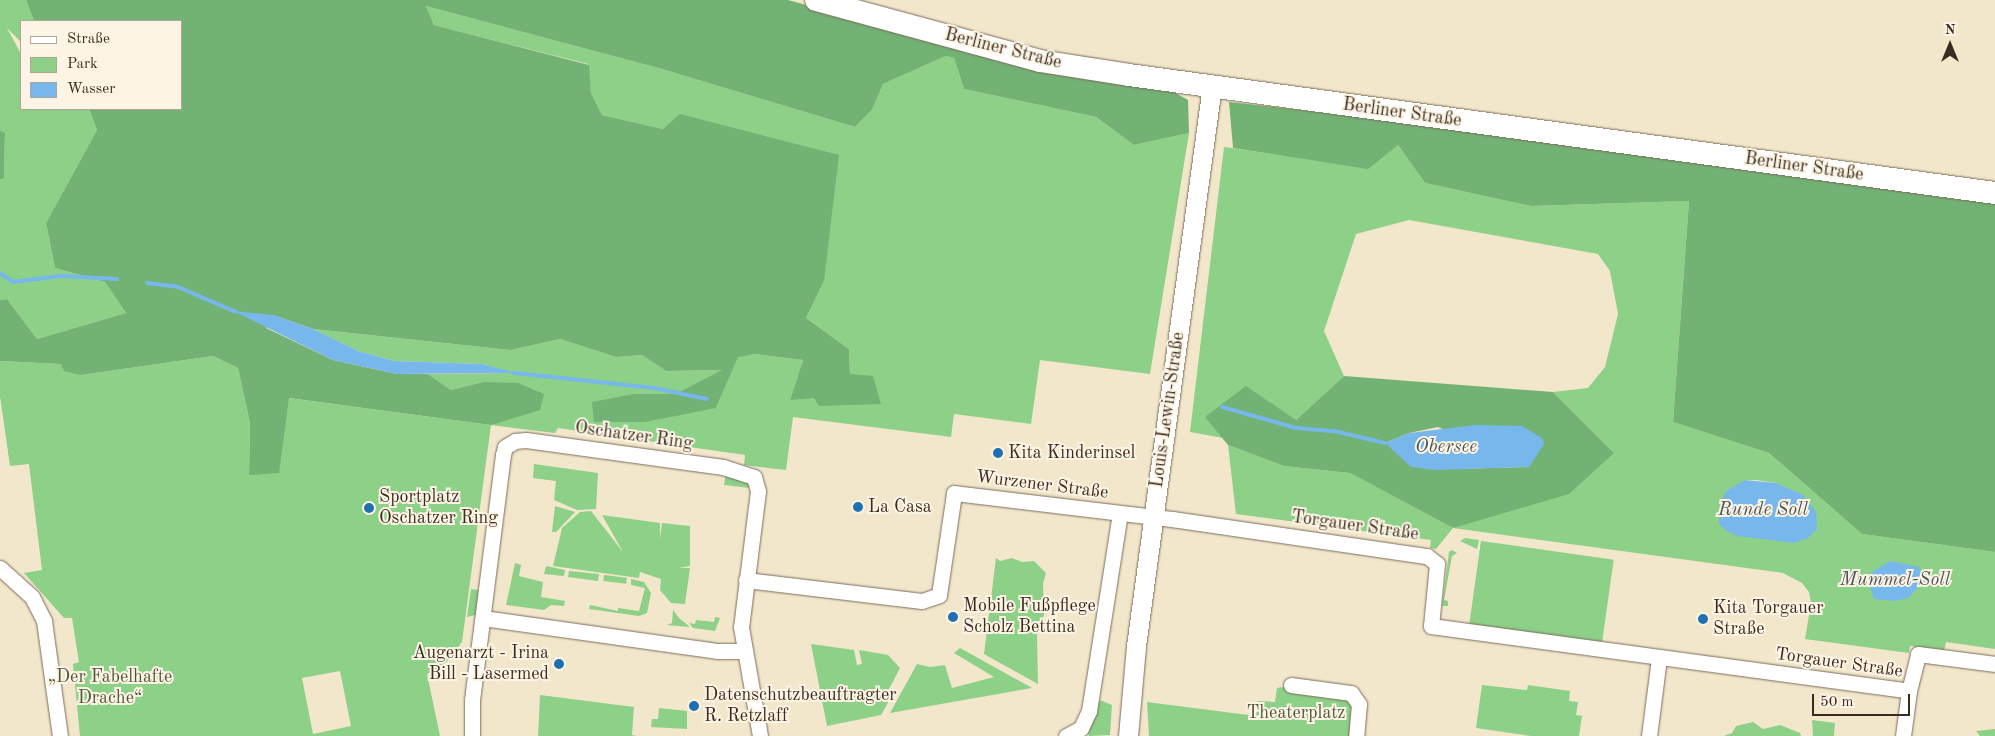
<!DOCTYPE html>
<meta charset="utf-8">
<style>
body{margin:0}
#map{position:relative;width:1995px;height:736px;overflow:hidden;background:#f3e7cb;font-family:"Old Standard TT",serif}
div>[style]{position:absolute}
[style*='--x']{left:calc(var(--x)*1px);top:calc(var(--y)*1px);width:calc(var(--w)*1px);rotate:calc(var(--a)*1deg)}
.green>*{inset:0;background:#8dd088;transform-origin:0 0}
.forest>*{inset:0;background:#72b274}
.water>*{inset:0;background:#78b7ec}
.stream>*{height:4px;margin:-2px;padding:0 2px;transform-origin:2px;border-radius:2px;background:#78b7ec}
.roads{filter:drop-shadow(0 0 1px #7b6c5b) drop-shadow(0 0 1px #7b6c5b)}
.minor>*{height:15px;margin:-7.5px;padding:0 7.5px;transform-origin:7.5px;border-radius:7.5px;background:#fff}
.tertiary>*{height:19px;margin:-9.5px;padding:0 9.5px;transform-origin:9.5px;border-radius:9.5px;background:#fff}
.primary>*{height:22px;margin:-11px;padding:0 11px;transform-origin:11px;border-radius:11px;background:#fff}
.dots>*{width:14px;height:14px;translate:-50% -50%;box-sizing:border-box;border:2px solid #fcf5e5;border-radius:50%}
span{translate:-50% -50%;white-space:nowrap;text-align:center;line-height:1.15;-webkit-text-stroke:4px #fcf5e5;paint-order:stroke}
.street-label{font-size:18px;color:#3b2a1e}
.poi-label{font-size:18px;color:#3b2a1e}
.left{translate:0 -50%;text-align:left}
.right{translate:-100% -50%;text-align:right}
.park-label{font-size:18px;color:#505438}
.water-label{font-size:19px;color:#4d545c;font-style:italic}
.legend{position:absolute;left:20px;top:20px;width:162px;height:90px;box-sizing:border-box;background:#fcf5e5;border:1px solid #afa495;margin:0;padding:6px 9px;list-style:none;font-size:15px;color:#3b2a1e}
.legend li{display:flex;align-items:center;gap:10px;height:25px}
.legend b{width:25px;border:1px solid #afa495}
.north{position:absolute;left:1925px;top:20px;width:50px;height:50px;-webkit-text-stroke:4px #fcf5e5;paint-order:stroke;rotate:0deg;font-size:14px;font-weight:700;line-height:20px;text-align:center;color:#3b2a1e}
.north::after{content:'';display:block;margin:auto;width:18px;height:22px;background:#3b2a1e;clip-path:polygon(50% 0,100% 100%,50% 72%,0 100%)}
.scale{position:absolute;left:1812px;top:694px;width:98px;height:22px;box-sizing:border-box;border:2px solid #3b2a1e;border-top:0;padding-left:6px;font-size:15px;line-height:18px;white-space:nowrap;color:#3b2a1e;-webkit-text-stroke:4px #fcf5e5;paint-order:stroke}
</style>
<div id="map">
<div class="green">
<i style="clip-path:polygon(0 0,26px 0,34px 21px,21px 21px,21px 42px,7px 28px,21px 54px,21px 109px,89px 109px,97px 130px,46px 223px,55px 268px,105px 282px,126px 313px,37px 339px,7px 299px,0 300px,0 180px,4px 178px,5px 133px,0 130px)"></i>
<i style="clip-path:polygon(evenodd,426px 6px,662px 69px,855px 127px,872px 110px,883px 84px,946px 56px,954px 58px,964px 89px,1096px 117px,1134px 145px,1189px 133px,1150px 374px,1040px 360px,1031px 424px,954px 414px,951px 437px,793px 417px,786px 470px,744px 465px,745px 455px,558px 428px,555px 433px,491px 425px,462px 642px,443px 667px,427px 674px,440px 736px,80px 736px,73px 664px,79px 662px,72px 618px,64px 618px,24px 573px,42px 570px,29px 464px,10px 466px,0 396px,0 361px,61px 364px,81px 375px,213px 356px,238px 368px,250px 423px,249px 474px,288px 398px,491px 425px,483px 382px,451px 390px,428px 374px,515px 373px,481px 364px,394px 361px,358px 351px,313px 329px,511px 350px,560px 339px,616px 357px,642px 355px,666px 371px,723px 370px,675px 394px,634px 394px,716px 408px,738px 356px,755px 354px,803px 360px,790px 400px,850px 375px,849px 349px,806px 318px,824px 281px,663px 129px,602px 115px,591px 93px,588px 64px,434px 25px,426px 6px,340px 671px,351px 726px,313px 734px,302px 678px,340px 671px)"></i>
<i style="clip-path:polygon(evenodd,1398px 145px,1425px 183px,1531px 206px,1689px 201px,1673px 422px,1769px 453px,1862px 534px,1995px 552px,1995px 649px,1946px 642px,1944px 651px,1910px 646px,1909px 653px,1805px 639px,1811px 603px,1809px 592px,1802px 583px,1783px 573px,1453px 528px,1436px 549px,1430px 548px,1431px 540px,1236px 514px,1228px 445px,1284px 466px,1350px 473px,1453px 528px,1614px 453px,1553px 392px,1588px 388px,1605px 367px,1618px 314px,1610px 271px,1598px 254px,1409px 220px,1356px 234px,1324px 331px,1344px 376px,1296px 420px,1205px 416px,1223px 438px,1190px 432px,1224px 147px,1367px 168px,1398px 145px,1746px 480px,1756px 480px,1776px 483px,1727px 490px,1746px 480px)"></i>
<i style="clip-path:polygon(534px 464px,598px 473px,596px 509px,577px 510px,554px 500px,556px 481px,533px 478px)"></i>
<i style="clip-path:polygon(726px 472px,744px 478px,750px 488px,724px 485px)"></i>
<i style="clip-path:polygon(555px 506px,575px 512px,556px 532px,552px 532px)"></i>
<i style="clip-path:polygon(591px 511px,623px 552px,602px 515px,660px 523px,660px 539px,662px 523px,690px 526px,690px 566px,679px 568px,690px 568px,685px 604px,671px 603px,660px 590px,661px 579px,640px 572px,639px 578px,553px 566px,562px 528px,580px 512px)"></i>
<i style="clip-path:polygon(1465px 538px,1479px 540px,1477px 549px,1460px 541px)"></i>
<i style="left:1481px;top:541px;width:134px;height:86px;rotate:8deg"></i>
<i style="clip-path:polygon(1452px 550px,1457px 553px,1452px 556px,1444px 600px,1448px 601px,1448px 606px,1442px 606px,1449px 552px)"></i>
<i style="clip-path:polygon(996px 558px,1000px 561px,1012px 558px,1022px 562px,1034px 561px,1046px 573px,1043px 584px,1044px 615px,1037px 635px,1038px 684px,984px 654px)"></i>
<i style="clip-path:polygon(515px 563px,521px 565px,519px 576px,543px 582px,541px 597px,565px 601px,564px 606px,551px 605px,544px 610px,506px 605px)"></i>
<i style="clip-path:polygon(546px 566px,565px 570px,564px 576px,544px 574px)"></i>
<i style="clip-path:polygon(569px 571px,599px 574px,598px 581px,568px 577px)"></i>
<i style="left:604px;top:575px;width:23px;height:6px;rotate:7deg"></i>
<i style="clip-path:polygon(631px 579px,644px 582px,651px 593px,647px 613px,639px 616px,589px 609px,590px 605px,618px 611px,618px 608px,639px 611px,645px 588px,631px 585px)"></i>
<i style="clip-path:polygon(471px 589px,479px 590px,476px 615px,467px 617px)"></i>
<i style="clip-path:polygon(673px 610px,679px 618px,690px 627px,667px 625px,672px 623px)"></i>
<i style="clip-path:polygon(715px 617px,720px 618px,715px 631px,693px 628px,689px 623px,695px 624px,696px 620px,714px 622px)"></i>
<i style="clip-path:polygon(811px 644px,854px 650px,857px 665px,862px 664px,859px 650px,888px 655px,900px 668px,889px 689px,894px 692px,881px 715px,827px 726px)"></i>
<i style="clip-path:polygon(960px 648px,1032px 688px,890px 713px,917px 664px,930px 667px,945px 665px,952px 688px,994px 677px,954px 653px)"></i>
<i style="clip-path:polygon(1482px 685px,1527px 690px,1528px 685px,1570px 691px,1569px 701px,1578px 702px,1576px 715px,1582px 716px,1579px 736px,1531px 736px,1476px 728px)"></i>
<i style="clip-path:polygon(1284px 687px,1347px 696px,1354px 702px,1351px 736px,1149px 736px,1147px 702px,1256px 716px,1258px 701px,1275px 702px,1277px 688px)"></i>
<i style="clip-path:polygon(540px 695px,634px 707px,632px 735px,637px 736px,538px 736px)"></i>
<i style="clip-path:polygon(1100px 700px,1112px 705px,1110px 735px,1089px 736px,1085px 725px,1092px 702px,1099px 703px)"></i>
<i style="clip-path:polygon(659px 708px,687px 711px,687px 729px,651px 727px,652px 719px,658px 719px)"></i>
<i style="clip-path:polygon(1812px 720px,1835px 723px,1834px 736px,1813px 736px)"></i>
<i style="clip-path:polygon(1753px 722px,1763px 729px,1780px 725px,1800px 733px,1801px 736px,1724px 736px,1732px 733px,1736px 726px)"></i>
<i style="clip-path:polygon(1995px 729px,1995px 736px,1980px 736px,1976px 731px)"></i>
</div>
<div class="forest">
<i style="clip-path:polygon(26px 0,788px 0,864px 21px,1172px 91px,1188px 100px,1189px 133px,1134px 145px,1096px 117px,964px 89px,954px 58px,946px 56px,883px 84px,872px 110px,855px 127px,662px 69px,426px 6px,434px 25px,589px 65px,591px 93px,602px 115px,663px 129px,680px 114px,839px 155px,824px 281px,806px 318px,849px 349px,850px 374px,873px 376px,881px 404px,819px 406px,814px 398px,790px 400px,803px 360px,755px 354px,738px 357px,716px 408px,645px 422px,594px 422px,592px 402px,634px 394px,675px 394px,722px 370px,666px 371px,642px 355px,616px 357px,560px 339px,511px 350px,313px 329px,273px 315px,266px 328px,333px 360px,397px 374px,428px 374px,451px 390px,483px 382px,518px 383px,544px 394px,540px 410px,491px 425px,289px 398px,279px 473px,249px 475px,250px 423px,238px 368px,213px 356px,81px 375px,64px 371px,61px 364px,0 361px,0 300px,7px 299px,37px 339px,126px 313px,105px 282px,55px 268px,46px 223px,97px 130px,89px 109px,181px 109px,181px 21px,34px 21px)"></i>
<i style="clip-path:polygon(1229px 102px,1540px 137px,1995px 200px,1995px 552px,1862px 534px,1769px 453px,1673px 422px,1689px 201px,1531px 206px,1425px 183px,1398px 145px,1368px 169px,1233px 148px)"></i>
<i style="clip-path:polygon(0 130px,5px 133px,4px 178px,0 180px)"></i>
<i style="clip-path:polygon(evenodd,1344px 376px,1553px 392px,1614px 453px,1569px 494px,1453px 528px,1350px 473px,1284px 466px,1228px 445px,1205px 417px,1246px 386px,1296px 420px,1344px 376px,1438px 427px,1529px 467px,1454px 469px,1385px 443px,1409px 433px,1438px 427px)"></i>
</div>
<div class="water">
<i style="clip-path:polygon(233px 311px,273px 315px,313px 329px,358px 351px,394px 361px,481px 364px,518px 373px,397px 374px,333px 360px)"></i>
<i style="clip-path:polygon(1476px 425px,1522px 426px,1542px 438px,1544px 444px,1529px 467px,1435px 470px,1411px 467px,1385px 443px,1409px 433px)"></i>
<i style="clip-path:polygon(1745px 480px,1776px 483px,1803px 495px,1816px 512px,1817px 529px,1808px 538px,1794px 543px,1737px 536px,1727px 531px,1719px 524px,1721px 501px,1727px 490px)"></i>
<i style="clip-path:polygon(1890px 561px,1919px 567px,1922px 583px,1908px 598px,1895px 601px,1874px 599px,1868px 581px,1872px 572px)"></i>
</div>
<div class="stream">
<i style="--x:0;--y:273;--w:16;--a:35"></i>
<i style="--x:13;--y:282;--w:48;--a:-7.1"></i>
<i style="--x:61;--y:276;--w:56;--a:3.1"></i>
<i style="--x:147;--y:283;--w:31;--a:7"></i>
<i style="--x:178;--y:287;--w:63;--a:23.3"></i>
<i style="--x:514;--y:373;--w:141;--a:6.1"></i>
<i style="--x:654;--y:388;--w:54;--a:11.7"></i>
<i style="--x:1222;--y:407;--w:77;--a:15.8"></i>
<i style="--x:1296;--y:428;--w:38;--a:5"></i>
<i style="--x:1334;--y:431;--w:52;--a:13.2"></i>
</div>
<div class="roads">
<div class="minor">
<i style="--x:0;--y:568;--w:43;--a:42.2"></i>
<i style="--x:32;--y:597;--w:27;--a:63"></i>
<i style="--x:44;--y:621;--w:116;--a:82.1"></i>
<i style="--x:746;--y:580;--w:177;--a:6.8"></i>
<i style="--x:922;--y:601;--w:18;--a:-19"></i>
<i style="--x:939;--y:595;--w:103;--a:-81.6"></i>
<i style="--x:954;--y:493;--w:220;--a:6.8"></i>
<i style="--x:1172;--y:519;--w:258;--a:8.3"></i>
<i style="--x:1427;--y:556;--w:13;--a:39"></i>
<i style="--x:1437;--y:564;--w:62;--a:95.5"></i>
<i style="--x:1431;--y:626;--w:482;--a:7.7"></i>
<i style="--x:483;--y:618;--w:236;--a:8"></i>
<i style="--x:717;--y:651;--w:27;--a:0"></i>
<i style="--x:1291;--y:685;--w:61;--a:7.6"></i>
<i style="--x:1351;--y:693;--w:14;--a:54"></i>
<i style="--x:1359;--y:704;--w:32;--a:95"></i>
<i style="--x:472;--y:736;--w:36;--a:-90"></i>
<i style="--x:472;--y:700;--w:247;--a:-82.8"></i>
<i style="--x:503;--y:455;--w:8;--a:-76"></i>
<i style="--x:505;--y:447;--w:12;--a:-31"></i>
<i style="--x:515;--y:441;--w:11;--a:-5"></i>
<i style="--x:526;--y:440;--w:199;--a:7.8"></i>
<i style="--x:723;--y:467;--w:33;--a:18"></i>
<i style="--x:754;--y:477;--w:15;--a:74"></i>
<i style="--x:758;--y:491;--w:137;--a:97.1"></i>
<i style="--x:741;--y:627;--w:111;--a:80.1"></i>
<i style="--x:1066;--y:736;--w:17;--a:-28"></i>
<i style="--x:1081;--y:728;--w:19;--a:-65"></i>
<i style="--x:1089;--y:711;--w:199;--a:-81.1"></i>
<i style="--x:1649;--y:736;--w:79;--a:-82.7"></i>
<i style="--x:1903;--y:736;--w:45;--a:-82.4"></i>
<i style="--x:1909;--y:691;--w:38;--a:-76"></i>
<i style="--x:1918;--y:654;--w:78;--a:7.4"></i>
</div>
<div class="tertiary">
<i style="--x:1128;--y:736;--w:90;--a:-84.9"></i>
<i style="--x:1136;--y:646;--w:566;--a:-82.28"></i>
</div>
<div class="primary">
<i style="--x:816;--y:0;--w:232;--a:15.2"></i>
<i style="--x:1040;--y:61;--w:90;--a:8.9"></i>
<i style="--x:1129;--y:75;--w:874;--a:7.76"></i>
</div>
</div>
<div class="dots">
<i style="left:998px;top:453px;background:#1f6fb2"></i>
<i style="left:858px;top:507px;background:#1f6fb2"></i>
<i style="left:369px;top:508px;background:#1f6fb2"></i>
<i style="left:953px;top:617px;background:#1f6fb2"></i>
<i style="left:1703px;top:619px;background:#1f6fb2"></i>
<i style="left:559px;top:664px;background:#1f6fb2"></i>
<i style="left:694px;top:706px;background:#1f6fb2"></i>
</div>
<div class="street-label">
<span style="left:1003px;top:49px;rotate:14deg">Berliner Straße</span>
<span style="left:1402px;top:113px;rotate:8deg">Berliner Straße</span>
<span style="left:1804px;top:167px;rotate:8deg">Berliner Straße</span>
<span style="left:1168px;top:410px;rotate:-82deg">Louis-Lewin-Straße</span>
<span style="left:634px;top:436px;rotate:8deg">Oschatzer Ring</span>
<span style="left:1042px;top:485px;rotate:7deg">Wurzener Straße</span>
<span style="left:1355px;top:526px;rotate:8deg">Torgauer Straße</span>
<span style="left:1839px;top:663px;rotate:8deg">Torgauer Straße</span>
</div>
<div class="poi-label">
<span class="left" style="left:1008px;top:453px">Kita Kinderinsel</span>
<span class="left" style="left:379px;top:508px">Sportplatz<br>Oschatzer Ring</span>
<span class="left" style="left:868px;top:507px">La Casa</span>
<span class="left" style="left:963px;top:617px">Mobile Fußpflege<br>Scholz Bettina</span>
<span class="left" style="left:1713px;top:619px">Kita Torgauer<br>Straße</span>
<span class="right" style="left:549px;top:664px">Augenarzt - Irina<br>Bill - Lasermed</span>
<span class="left" style="left:704px;top:706px">Datenschutzbeauftragter<br>R. Retzlaff</span>
</div>
<div class="park-label">
<span style="left:110px;top:688px">„Der Fabelhafte<br>Drache“</span>
<span style="left:1296px;top:713px">Theaterplatz</span>
</div>
<div class="water-label">
<span style="left:1446px;top:448px">Obersee</span>
<span style="left:1763px;top:511px">Runde Soll</span>
<span style="left:1895px;top:581px">Mummel-Soll</span>
</div>
<ul class="legend">
<li><b style="height:6px;background:#fff"></b>Straße</li>
<li><b style="height:14px;background:#8dd088"></b>Park</li>
<li><b style="height:14px;background:#78b7ec"></b>Wasser</li>
</ul>
<div class="north">N</div>
<div class="scale">50 m</div>
</div>
